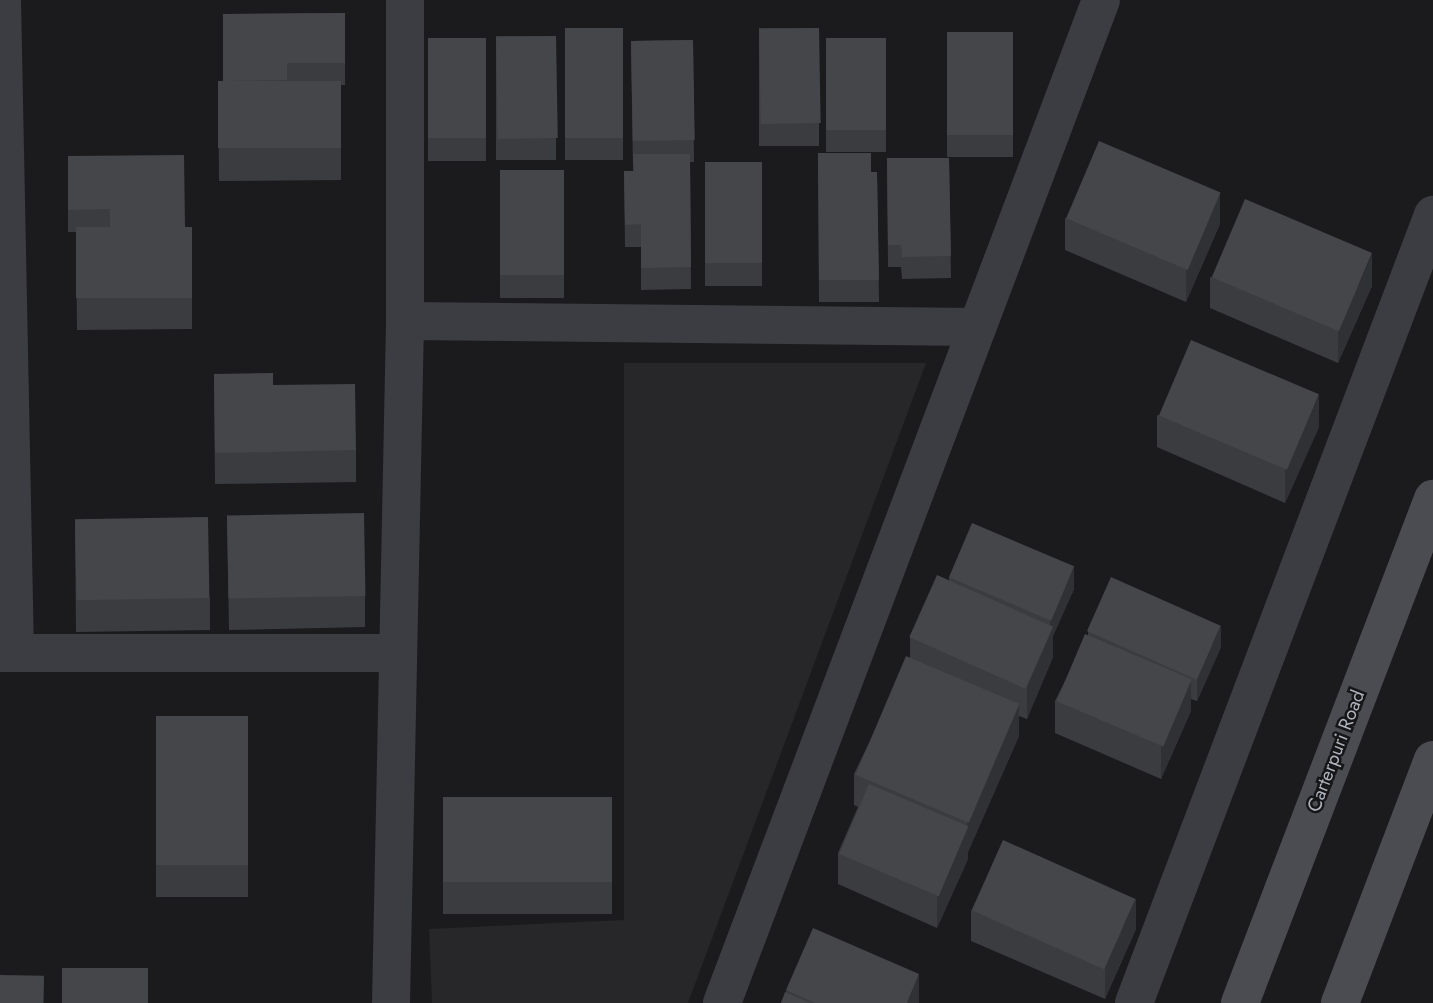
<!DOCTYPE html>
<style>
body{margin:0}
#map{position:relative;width:1433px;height:1003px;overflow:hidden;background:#1b1b1d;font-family:Jost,sans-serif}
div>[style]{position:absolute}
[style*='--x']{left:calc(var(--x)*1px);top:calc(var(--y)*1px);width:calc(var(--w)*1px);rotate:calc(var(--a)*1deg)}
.built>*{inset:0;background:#27272a}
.street>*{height:38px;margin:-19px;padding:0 19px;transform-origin:19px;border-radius:19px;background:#3c3d42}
.secondary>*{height:38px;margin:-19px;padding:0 19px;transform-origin:19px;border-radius:19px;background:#4a4c52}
.wall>*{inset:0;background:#3b3c40;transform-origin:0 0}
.shaded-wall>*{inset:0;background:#303134}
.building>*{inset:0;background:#45464a;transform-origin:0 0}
span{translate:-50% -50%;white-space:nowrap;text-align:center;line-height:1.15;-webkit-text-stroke:5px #161618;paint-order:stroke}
.street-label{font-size:19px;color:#aeb2bc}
</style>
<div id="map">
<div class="built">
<i style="clip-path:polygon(624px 363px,926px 363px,688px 1003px,432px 1003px,429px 929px,624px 920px)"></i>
</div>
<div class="street">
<i style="--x:2;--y:0;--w:653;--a:88.86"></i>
<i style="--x:405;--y:321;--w:572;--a:0.6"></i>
<i style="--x:0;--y:653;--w:397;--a:0"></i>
<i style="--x:391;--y:1003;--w:682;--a:-88.82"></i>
<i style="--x:405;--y:321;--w:321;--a:-90"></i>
<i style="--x:722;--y:1003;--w:1072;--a:-69.3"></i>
<i style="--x:1134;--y:1003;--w:843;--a:-69.22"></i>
</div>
<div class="secondary">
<i style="--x:1240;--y:1003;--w:540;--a:-69.05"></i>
<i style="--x:1340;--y:1003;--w:260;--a:-69.1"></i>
</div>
<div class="wall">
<i style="clip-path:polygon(345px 13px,345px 85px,341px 85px,341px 180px,219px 181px,218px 82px,223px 82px,223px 14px)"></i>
<i style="left:623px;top:28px;width:132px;height:58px;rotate:90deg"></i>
<i style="left:819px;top:28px;width:118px;height:60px;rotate:90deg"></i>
<i style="left:947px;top:32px;width:66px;height:125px"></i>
<i style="left:556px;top:36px;width:124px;height:60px;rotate:90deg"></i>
<i style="left:486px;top:38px;width:123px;height:58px;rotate:90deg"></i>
<i style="left:886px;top:38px;width:114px;height:60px;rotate:90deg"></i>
<i style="clip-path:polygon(693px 40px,694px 162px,690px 162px,691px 289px,641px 290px,641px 247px,625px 247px,624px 171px,633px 171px,631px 41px)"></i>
<i style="clip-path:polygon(818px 153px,871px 172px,877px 172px,879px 302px,819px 302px)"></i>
<i style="clip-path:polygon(68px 156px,185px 227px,192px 227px,192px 329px,77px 330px,76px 232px,68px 232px)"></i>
<i style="clip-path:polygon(887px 158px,949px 158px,951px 278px,902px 279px,901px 267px,888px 267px)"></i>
<i style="left:705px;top:162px;width:57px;height:124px"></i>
<i style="left:500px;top:170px;width:64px;height:128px"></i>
<i style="clip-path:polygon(1065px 218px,1220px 224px,1186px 302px,1065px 250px)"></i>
<i style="clip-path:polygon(1210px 277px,1372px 286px,1338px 363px,1210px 308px)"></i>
<i style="clip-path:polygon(214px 374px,273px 385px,356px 450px,356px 482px,215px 484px)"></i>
<i style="clip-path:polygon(1157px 415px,1319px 427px,1285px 503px,1157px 447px)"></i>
<i style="clip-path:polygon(227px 515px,365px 596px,365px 627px,229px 630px)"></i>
<i style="clip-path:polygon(75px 520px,210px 598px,210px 630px,76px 632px)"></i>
<i style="clip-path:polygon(949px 577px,1074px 589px,1053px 636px,1053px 657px,1027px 719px,1019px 716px,1019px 736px,968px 852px,968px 859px,937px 928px,838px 884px,838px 853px,858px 807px,854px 805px,854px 774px,910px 658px,910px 637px,949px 581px)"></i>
<i style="clip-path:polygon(1088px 631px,1221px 647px,1197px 701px,1191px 699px,1191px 711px,1161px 779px,1055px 733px,1055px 701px,1088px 635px)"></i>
<i style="left:156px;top:716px;width:92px;height:181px"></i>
<i style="left:443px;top:797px;width:169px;height:117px"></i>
<i style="clip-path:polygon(971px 910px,1136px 929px,1105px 999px,971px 941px)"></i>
<i style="clip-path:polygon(786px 990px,919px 1003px,781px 1003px,786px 993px)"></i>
</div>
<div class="shaded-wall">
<i style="clip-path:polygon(1220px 193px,1220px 224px,1186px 302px,1186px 271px)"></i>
<i style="clip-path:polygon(1372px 254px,1372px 286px,1338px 363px,1338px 332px)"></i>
<i style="clip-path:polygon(1319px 395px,1319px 427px,1285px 503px,1285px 471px)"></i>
<i style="clip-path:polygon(1074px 567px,1074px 589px,1053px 636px,1053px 657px,1027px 719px,1027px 687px,1050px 634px,1050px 621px)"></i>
<i style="clip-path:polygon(1221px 625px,1221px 647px,1197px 701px,1197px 679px)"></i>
<i style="clip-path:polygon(1191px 680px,1191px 711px,1161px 779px,1161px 747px)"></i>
<i style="clip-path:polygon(1019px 705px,1019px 736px,968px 852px,968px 859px,937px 928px,937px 897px,967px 829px,967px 822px)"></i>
<i style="clip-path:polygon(1136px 898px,1136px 929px,1105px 999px,1105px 967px)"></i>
<i style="clip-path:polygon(919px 974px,919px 1003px,907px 1003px)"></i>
</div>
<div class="building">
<i style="clip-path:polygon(345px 13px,345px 63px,287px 63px,287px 80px,223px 81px,223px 14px)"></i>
<i style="left:623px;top:28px;width:110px;height:58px;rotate:90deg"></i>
<i style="left:819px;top:28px;width:95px;height:60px;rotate:89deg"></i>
<i style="left:947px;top:32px;width:66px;height:103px"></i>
<i style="left:556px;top:36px;width:102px;height:60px;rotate:89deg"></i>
<i style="left:486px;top:38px;width:100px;height:58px;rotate:90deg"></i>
<i style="left:886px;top:38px;width:92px;height:60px;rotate:90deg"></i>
<i style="left:693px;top:40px;width:100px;height:62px;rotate:89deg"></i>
<i style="left:341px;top:81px;width:67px;height:123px;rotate:90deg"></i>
<i style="left:1099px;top:141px;width:132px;height:84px;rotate:23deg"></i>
<i style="clip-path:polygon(818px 153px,871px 153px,871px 172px,877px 172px,879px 280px,819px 280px)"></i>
<i style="clip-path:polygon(633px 154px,690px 154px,691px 267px,641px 268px,641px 224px,625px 225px,624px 171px,634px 171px)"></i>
<i style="clip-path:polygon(184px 155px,185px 227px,110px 228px,110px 209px,68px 210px,68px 156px)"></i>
<i style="clip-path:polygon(887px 158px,949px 158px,951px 256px,902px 257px,901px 245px,888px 245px)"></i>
<i style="left:705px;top:162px;width:57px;height:101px"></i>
<i style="left:500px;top:170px;width:64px;height:105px"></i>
<i style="left:1245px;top:199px;width:138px;height:85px;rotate:23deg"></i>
<i style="left:192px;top:227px;width:71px;height:116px;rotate:90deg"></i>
<i style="left:1191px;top:340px;width:139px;height:82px;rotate:23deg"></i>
<i style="clip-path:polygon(273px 373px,273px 385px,355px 384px,356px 450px,215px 453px,214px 374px)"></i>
<i style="left:364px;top:513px;width:83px;height:137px;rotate:89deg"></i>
<i style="left:208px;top:517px;width:81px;height:133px;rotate:89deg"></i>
<i style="left:972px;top:523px;width:111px;height:59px;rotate:23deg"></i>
<i style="left:937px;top:575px;width:127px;height:68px;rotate:24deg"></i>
<i style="left:1111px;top:577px;width:120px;height:59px;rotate:24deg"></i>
<i style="left:1085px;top:634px;width:116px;height:73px;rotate:23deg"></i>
<i style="left:906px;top:656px;width:123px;height:129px;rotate:23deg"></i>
<i style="left:156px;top:716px;width:92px;height:149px"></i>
<i style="left:869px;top:784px;width:108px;height:76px;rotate:23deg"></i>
<i style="left:443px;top:797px;width:169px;height:85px"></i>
<i style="left:1003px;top:840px;width:145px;height:77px;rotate:24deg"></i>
<i style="clip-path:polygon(813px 928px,919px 974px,907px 1003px,815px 1003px,786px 990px)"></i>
<i style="left:62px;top:968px;width:86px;height:35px"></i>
<i style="left:0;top:975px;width:44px;height:28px;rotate:1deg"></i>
<i style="clip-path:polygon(785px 992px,810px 1003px,781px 1003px)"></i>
</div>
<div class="street-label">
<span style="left:1336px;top:751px;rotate:-69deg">Carterpuri Road</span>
</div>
</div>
